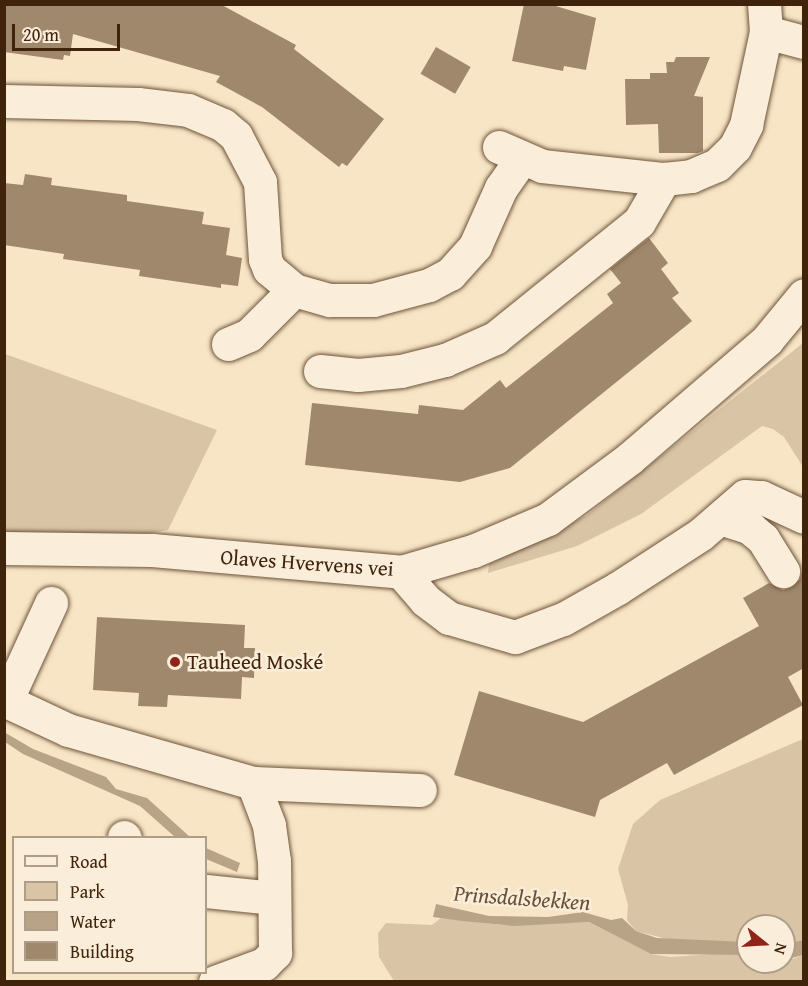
<!DOCTYPE html>
<meta charset="utf-8">
<style>
body{margin:0}
#map{position:relative;width:808px;height:986px;overflow:hidden;background:#f8e5c6;font-family:"Gentium Book Plus",serif}
div>[style]{position:absolute}
[style*='--x']{left:calc(var(--x)*1px);top:calc(var(--y)*1px);width:calc(var(--w)*1px);rotate:calc(var(--a)*1deg)}
.green>*{inset:0;background:#d9c4a6}
.water>*{inset:0;background:#b9a386}
.building>*{inset:0;background:#a0886c;transform-origin:0 0}
.roads{filter:drop-shadow(0 0 2px #6e543a) drop-shadow(0 0 2px #6e543a)}
.minor>*{height:33px;margin:-16.5px;padding:0 16.5px;transform-origin:16.5px;border-radius:16.5px;background:#faeeda}
.dots>*{width:16px;height:16px;translate:-50% -50%;box-sizing:border-box;border:3px solid #faeeda;border-radius:50%}
span{translate:-50% -50%;white-space:nowrap;text-align:center;line-height:1.15;-webkit-text-stroke:5px #faeeda;paint-order:stroke}
.street-label{font-size:21px;color:#40230b}
.poi-label{font-size:21px;color:#40230b}
.left{translate:0 -50%;text-align:left}
.water-label{font-size:22px;color:#6a5036;font-style:italic}
.frame{position:absolute;inset:0;border:6px solid #40230b;pointer-events:none}
.legend{position:absolute;left:12px;top:836px;width:195px;height:138px;box-sizing:border-box;background:#faeeda;border:2px solid #b09d87;margin:0;padding:8px 10px;list-style:none;font-size:18px;color:#40230b}
.legend li{display:flex;align-items:center;gap:12px;height:30px}
.legend b{width:30px;border:2px solid #b09d87}
.north{position:absolute;left:736px;top:914px;width:60px;height:60px;box-sizing:border-box;background:#faeeda;border:2px solid #b09d87;border-radius:50%;rotate:108deg;font-size:16px;font-weight:700;line-height:24px;text-align:center;color:#40230b}
.north::after{content:'';display:block;margin:auto;width:21px;height:27px;background:#8f2418;clip-path:polygon(50% 0,100% 100%,50% 72%,0 100%)}
.scale{position:absolute;left:12px;top:24px;width:108px;height:27px;box-sizing:border-box;border:3px solid #40230b;border-top:0;padding-left:8px;font-size:18px;line-height:21px;white-space:nowrap;color:#40230b;-webkit-text-stroke:4px #faeeda;paint-order:stroke}
</style>
<div id="map">
<div class="green">
<i style="clip-path:polygon(803px 343px,803px 467px,784px 437px,773px 429px,762px 426px,641px 514px,577px 546px,488px 573px,489px 564px,586px 516px)"></i>
<i style="clip-path:polygon(5px 354px,217px 430px,168px 530px,5px 556px)"></i>
<i style="clip-path:polygon(803px 739px,803px 940px,784px 944px,784px 926px,748px 926px,748px 942px,671px 940px,636px 931px,627px 920px,628px 905px,618px 869px,633px 824px,660px 800px)"></i>
<i style="clip-path:polygon(441px 918px,502px 925px,589px 922px,651px 954px,670px 957px,729px 953px,748px 955px,748px 962px,784px 962px,803px 955px,803px 981px,394px 981px,379px 957px,378px 933px,386px 923px,432px 925px)"></i>
</div>
<div class="water">
<i style="clip-path:polygon(4px 732px,33px 749px,106px 777px,116px 789px,147px 798px,190px 837px,175px 837px,140px 806px,23px 754px,5px 742px)"></i>
<i style="clip-path:polygon(206px 848px,240px 863px,237px 872px,206px 859px)"></i>
<i style="clip-path:polygon(436px 904px,489px 916px,548px 917px,583px 912px,611px 920px,622px 918px,636px 931px,657px 938px,748px 942px,748px 955px,651px 954px,589px 922px,514px 926px,462px 921px,433px 917px)"></i>
<i style="clip-path:polygon(803px 940px,803px 955px,784px 960px,784px 944px)"></i>
</div>
<div class="building">
<i style="clip-path:polygon(4px 4px,220px 4px,296px 45px,294px 49px,384px 119px,347px 166px,342px 163px,339px 167px,262px 107px,216px 82px,220px 76px,73px 34px,70px 56px,64px 55px,63px 60px,4px 52px)"></i>
<i style="clip-path:polygon(524px 4px,549px 4px,596px 18px,586px 70px,564px 66px,563px 71px,512px 61px)"></i>
<i style="left:436px;top:47px;width:40px;height:31px;rotate:30deg"></i>
<i style="clip-path:polygon(676px 57px,710px 57px,694px 96px,703px 97px,703px 151px,698px 153px,659px 153px,658px 124px,626px 125px,625px 79px,650px 79px,650px 73px,667px 73px,666px 62px,674px 62px)"></i>
<i style="clip-path:polygon(25px 174px,52px 178px,51px 185px,127px 195px,127px 201px,204px 212px,202px 224px,230px 228px,226px 255px,242px 258px,238px 286px,221px 284px,221px 288px,139px 276px,140px 270px,63px 259px,64px 254px,4px 245px,4px 183px,23px 185px)"></i>
<i style="clip-path:polygon(649px 238px,668px 263px,661px 269px,679px 293px,672px 298px,692px 321px,510px 468px,460px 482px,305px 465px,312px 403px,418px 414px,419px 405px,463px 410px,500px 380px,506px 388px,613px 303px,607px 294px,621px 283px,610px 269px)"></i>
<i style="clip-path:polygon(804px 565px,804px 668px,788px 677px,803px 705px,674px 775px,667px 763px,600px 800px,595px 817px,454px 775px,479px 691px,583px 722px,759px 626px,743px 598px,769px 583px,783px 590px,792px 587px,800px 579px)"></i>
<i style="clip-path:polygon(97px 617px,245px 625px,244px 648px,255px 648px,254px 678px,242px 677px,241px 699px,168px 695px,167px 707px,138px 706px,139px 693px,93px 690px)"></i>
</div>
<div class="roads">
<div class="minor">
<i style="--x:766;--y:32;--w:39;--a:15"></i>
<i style="--x:4;--y:101;--w:134;--a:1.3"></i>
<i style="--x:138;--y:104;--w:50;--a:6.8"></i>
<i style="--x:188;--y:110;--w:38;--a:23"></i>
<i style="--x:223;--y:125;--w:17;--a:40"></i>
<i style="--x:236;--y:136;--w:52;--a:62.4"></i>
<i style="--x:260;--y:182;--w:77;--a:86.3"></i>
<i style="--x:265;--y:259;--w:11;--a:68"></i>
<i style="--x:269;--y:269;--w:33;--a:40"></i>
<i style="--x:294;--y:290;--w:37;--a:16"></i>
<i style="--x:330;--y:300;--w:43;--a:0"></i>
<i style="--x:373;--y:300;--w:58;--a:-15"></i>
<i style="--x:429;--y:285;--w:24;--a:-28"></i>
<i style="--x:450;--y:274;--w:38;--a:-48"></i>
<i style="--x:475;--y:246;--w:64;--a:-65.9"></i>
<i style="--x:501;--y:188;--w:35;--a:-55"></i>
<i style="--x:499;--y:147;--w:47;--a:23.8"></i>
<i style="--x:542;--y:166;--w:123;--a:6.1"></i>
<i style="--x:664;--y:179;--w:27;--a:-6"></i>
<i style="--x:691;--y:176;--w:28;--a:-23"></i>
<i style="--x:717;--y:165;--w:25;--a:-45"></i>
<i style="--x:735;--y:147;--w:25;--a:-63"></i>
<i style="--x:746;--y:125;--w:95;--a:-77.9"></i>
<i style="--x:766;--y:32;--w:28;--a:-94"></i>
<i style="--x:228;--y:344;--w:23;--a:-23"></i>
<i style="--x:249;--y:335;--w:64;--a:-45"></i>
<i style="--x:320;--y:371;--w:38;--a:6"></i>
<i style="--x:358;--y:375;--w:43;--a:-5.3"></i>
<i style="--x:401;--y:371;--w:45;--a:-14"></i>
<i style="--x:445;--y:360;--w:55;--a:-23.7"></i>
<i style="--x:495;--y:338;--w:185;--a:-38.9"></i>
<i style="--x:639;--y:222;--w:50;--a:-59.8"></i>
<i style="--x:720;--y:518;--w:32;--a:18"></i>
<i style="--x:750;--y:528;--w:17;--a:40"></i>
<i style="--x:763;--y:539;--w:38;--a:58"></i>
<i style="--x:4;--y:548;--w:148;--a:0.8"></i>
<i style="--x:152;--y:550;--w:250;--a:5"></i>
<i style="--x:401;--y:572;--w:75;--a:-16.3"></i>
<i style="--x:473;--y:551;--w:82;--a:-23.1"></i>
<i style="--x:548;--y:519;--w:102;--a:-36.6"></i>
<i style="--x:630;--y:458;--w:181;--a:-40.7"></i>
<i style="--x:767;--y:340;--w:58;--a:-50.6"></i>
<i style="--x:401;--y:572;--w:37;--a:49"></i>
<i style="--x:425;--y:600;--w:30;--a:37"></i>
<i style="--x:449;--y:618;--w:69;--a:16.1"></i>
<i style="--x:515;--y:637;--w:51;--a:-20.6"></i>
<i style="--x:563;--y:619;--w:63;--a:-29.4"></i>
<i style="--x:618;--y:588;--w:99;--a:-33"></i>
<i style="--x:701;--y:534;--w:58;--a:-40.8"></i>
<i style="--x:745;--y:496;--w:16;--a:4"></i>
<i style="--x:761;--y:497;--w:47;--a:24.9"></i>
<i style="--x:4;--y:700;--w:71;--a:25.1"></i>
<i style="--x:68;--y:730;--w:192;--a:16"></i>
<i style="--x:253;--y:783;--w:167;--a:2.4"></i>
<i style="--x:6;--y:701;--w:108;--a:-65.3"></i>
<i style="--x:124;--y:837;--w:1;--a:45"></i>
<i style="--x:206;--y:891;--w:68;--a:5.9"></i>
<i style="--x:215;--y:982;--w:52;--a:-20.2"></i>
<i style="--x:264;--y:964;--w:16;--a:-45"></i>
<i style="--x:275;--y:953;--w:92;--a:-90.6"></i>
<i style="--x:274;--y:861;--w:36;--a:-98"></i>
<i style="--x:269;--y:825;--w:45;--a:-110.9"></i>
</div>
</div>
<div class="dots">
<i style="left:175px;top:662px;background:#8f2418"></i>
</div>
<div class="street-label">
<span style="left:307px;top:563px;rotate:4deg">Olaves Hvervens vei</span>
</div>
<div class="poi-label">
<span class="left" style="left:187px;top:662px">Tauheed Moské</span>
</div>
<div class="water-label">
<span style="left:522px;top:898px;rotate:4deg">Prinsdalsbekken</span>
</div>
<div class="frame"></div>
<ul class="legend">
<li><b style="height:8px;background:#faeeda"></b>Road</li>
<li><b style="height:16px;background:#d9c4a6"></b>Park</li>
<li><b style="height:16px;background:#b9a386"></b>Water</li>
<li><b style="height:16px;background:#a0886c"></b>Building</li>
</ul>
<div class="north">N</div>
<div class="scale">20 m</div>
</div>
